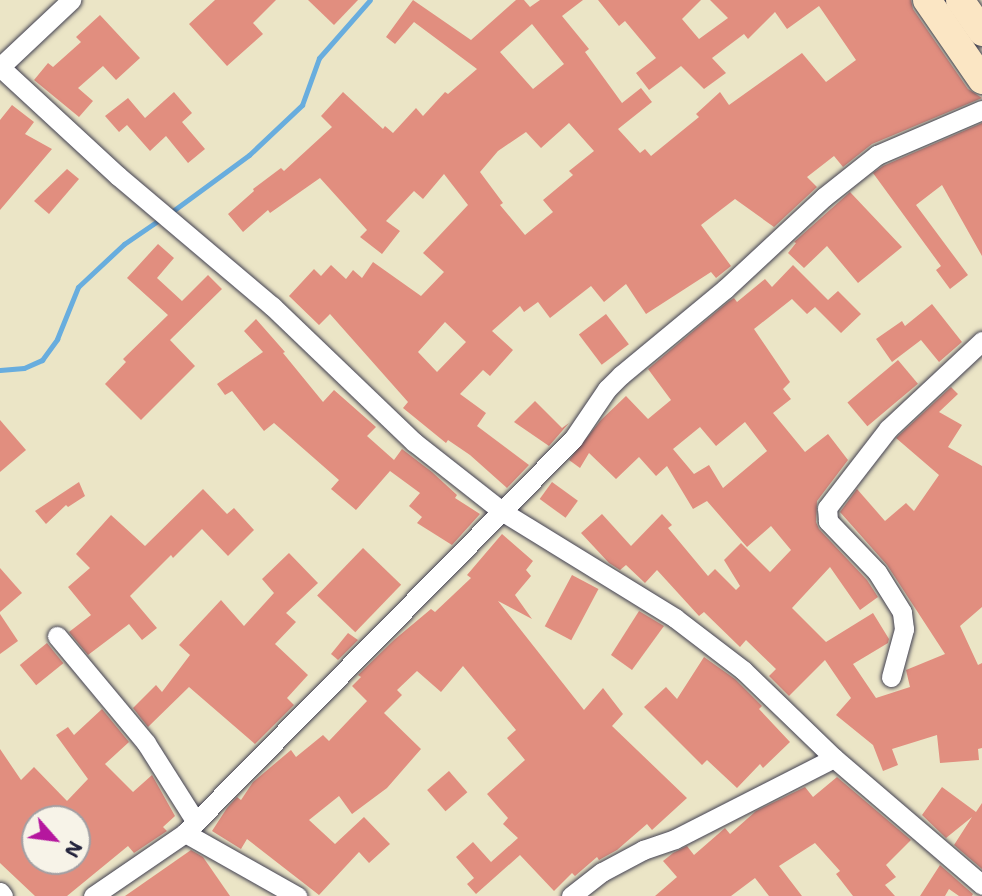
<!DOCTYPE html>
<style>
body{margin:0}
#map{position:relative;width:982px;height:896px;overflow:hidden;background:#ebe5c6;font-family:"Shantell Sans",sans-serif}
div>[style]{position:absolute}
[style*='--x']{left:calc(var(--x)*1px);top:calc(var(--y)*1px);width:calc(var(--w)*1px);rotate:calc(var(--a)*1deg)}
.stream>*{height:5px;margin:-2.5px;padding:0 2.5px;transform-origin:2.5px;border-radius:2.5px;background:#68adde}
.building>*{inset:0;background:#e18e7f;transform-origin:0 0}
.roads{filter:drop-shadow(0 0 2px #403f50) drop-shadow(0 0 2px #403f50)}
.street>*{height:19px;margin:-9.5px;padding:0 9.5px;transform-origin:9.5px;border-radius:9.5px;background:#fff}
.secondary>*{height:28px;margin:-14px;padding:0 14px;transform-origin:14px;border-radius:14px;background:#fbe6c4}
span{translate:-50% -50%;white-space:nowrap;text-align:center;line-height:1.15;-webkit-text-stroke:7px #f7f3e8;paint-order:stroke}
.north{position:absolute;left:21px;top:805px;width:70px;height:70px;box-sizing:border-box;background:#f7f3e8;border:2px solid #a29fa3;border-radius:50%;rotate:118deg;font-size:19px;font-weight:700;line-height:28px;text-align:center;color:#22223b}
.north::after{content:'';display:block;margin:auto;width:24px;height:32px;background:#b5179e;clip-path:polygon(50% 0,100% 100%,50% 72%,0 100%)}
</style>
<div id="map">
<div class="stream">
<i style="--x:170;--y:213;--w:98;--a:-36.3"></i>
<i style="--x:249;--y:155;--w:73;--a:-43.3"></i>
<i style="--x:302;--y:105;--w:50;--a:-70.1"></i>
<i style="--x:319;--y:58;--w:77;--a:-48.7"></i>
<i style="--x:0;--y:370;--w:24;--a:-5"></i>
<i style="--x:24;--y:368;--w:20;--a:-24"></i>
<i style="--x:42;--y:360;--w:26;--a:-54"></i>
<i style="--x:57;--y:339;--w:56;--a:-68"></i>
<i style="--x:78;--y:287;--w:63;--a:-43.1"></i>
<i style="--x:124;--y:244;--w:46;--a:-34.4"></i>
</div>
<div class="building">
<i style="clip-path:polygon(215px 0,276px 0,253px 23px,263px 34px,227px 66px,189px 24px)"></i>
<i style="clip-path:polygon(308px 0,358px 0,334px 25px)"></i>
<i style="clip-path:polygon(evenodd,413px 0,471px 40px,516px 0,524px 0,530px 7px,540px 0,583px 0,562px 16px,589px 49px,585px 52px,622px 103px,641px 88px,652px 102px,618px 129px,640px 153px,645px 149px,651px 156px,699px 117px,696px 114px,720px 92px,729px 105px,802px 53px,826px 82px,856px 60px,819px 6px,787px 29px,775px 12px,748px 39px,744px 34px,712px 58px,726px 73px,704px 89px,681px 66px,649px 90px,636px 73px,656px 58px,625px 21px,619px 26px,598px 0,701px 0,682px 19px,699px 39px,728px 18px,710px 0,911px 0,913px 9px,968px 89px,982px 98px,872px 144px,843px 167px,834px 156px,807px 177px,817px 187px,774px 227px,735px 199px,701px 225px,731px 266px,716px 278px,711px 272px,646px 314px,626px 284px,604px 302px,591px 286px,550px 318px,538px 302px,524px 312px,520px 306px,492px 331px,513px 350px,490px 376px,483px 370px,460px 394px,486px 413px,477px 426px,529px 465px,507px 488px,470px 455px,448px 440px,446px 443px,403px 408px,408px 402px,330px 314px,319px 325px,289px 296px,314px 269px,321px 276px,331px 265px,346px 279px,353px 270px,362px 278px,373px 262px,421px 296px,444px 272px,423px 253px,468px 205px,444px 174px,423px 199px,414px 191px,386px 221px,400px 231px,382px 254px,360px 237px,367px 230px,320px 178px,270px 213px,268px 210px,243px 232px,228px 214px,254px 191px,253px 189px,281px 168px,284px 171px,332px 127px,321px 116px,343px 92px,383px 129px,385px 126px,393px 133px,416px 108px,423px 116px,445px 92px,448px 94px,477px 69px,414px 22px,395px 44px,386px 37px,413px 0,532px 24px,564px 64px,533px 89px,500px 52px,532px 24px,413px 0,569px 123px,594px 151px,569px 171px,573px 175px,543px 200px,553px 212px,525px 235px,500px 205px,503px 203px,480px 172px,498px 151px,526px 132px,541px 148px,569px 123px,413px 0,445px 322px,466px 342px,437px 372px,418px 352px,445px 322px)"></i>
<i style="clip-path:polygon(100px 15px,140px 58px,116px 80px,103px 66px,78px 88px,93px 101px,79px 117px,34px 80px,48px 63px,53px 67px,81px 42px,76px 37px)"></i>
<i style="clip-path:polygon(174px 92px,192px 113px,182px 122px,205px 149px,188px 163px,166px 136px,150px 151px,127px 125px,119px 132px,105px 116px,128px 98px,145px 118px)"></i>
<i style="clip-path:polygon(12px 105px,34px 122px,25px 134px,52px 149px,0 210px,0 120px)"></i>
<i style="clip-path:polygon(982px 123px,982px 256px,942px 185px,916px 205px,968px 275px,950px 289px,936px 270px,941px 266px,873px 173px,883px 166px)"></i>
<i style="clip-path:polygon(67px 169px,79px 179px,49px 214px,34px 201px)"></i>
<i style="clip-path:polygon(850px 192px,902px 247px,858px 283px,827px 246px,804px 268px,788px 253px,796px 243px,794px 242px)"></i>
<i style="clip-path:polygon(158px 244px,174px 258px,157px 278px,182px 301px,208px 275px,222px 289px,170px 340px,195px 366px,141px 420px,105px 384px,126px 362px,123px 359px,168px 315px,127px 278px)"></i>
<i style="clip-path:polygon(evenodd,793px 265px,828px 300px,838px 291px,861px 314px,841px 333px,815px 307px,807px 314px,792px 299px,754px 329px,790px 382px,783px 389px,791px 399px,773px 413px,805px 452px,828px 434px,848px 460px,817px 501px,816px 522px,819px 529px,867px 580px,878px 597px,860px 610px,830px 567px,792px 608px,826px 642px,873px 613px,889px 639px,888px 643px,853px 664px,876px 698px,910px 687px,906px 670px,945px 654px,887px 565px,840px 512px,857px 489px,885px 521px,906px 503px,914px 511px,939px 475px,896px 438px,951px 387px,958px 394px,939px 412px,962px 425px,948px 447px,982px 466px,982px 607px,960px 626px,978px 665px,982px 663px,982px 748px,978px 749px,979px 760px,940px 763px,937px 735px,892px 749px,898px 765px,883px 771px,873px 745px,836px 715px,851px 698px,825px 660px,789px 696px,769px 676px,776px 669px,746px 640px,740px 647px,704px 612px,699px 616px,657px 570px,645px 583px,626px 565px,620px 570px,609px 563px,581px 533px,602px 514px,631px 546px,662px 514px,672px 525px,668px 528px,708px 576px,715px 569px,736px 590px,740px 586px,724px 560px,741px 543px,770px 572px,791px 550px,771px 526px,747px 547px,707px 501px,693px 509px,667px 466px,656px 476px,639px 457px,616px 479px,589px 453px,580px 468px,569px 460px,601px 420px,626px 396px,648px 419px,671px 400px,648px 369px,728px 302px,734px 298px,737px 302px,765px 279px,772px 287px,793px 265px,745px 422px,767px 451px,723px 488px,709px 465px,694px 474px,673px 449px,700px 427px,716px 446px,745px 422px)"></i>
<i style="clip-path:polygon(932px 304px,962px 342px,939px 362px,921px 340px,892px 362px,876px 339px,902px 321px,905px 326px)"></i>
<i style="left:606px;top:314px;width:38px;height:34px;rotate:53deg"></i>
<i style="clip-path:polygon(256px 319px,285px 352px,283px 353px,323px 402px,334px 390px,376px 427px,367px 436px,394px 460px,402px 449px,432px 472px,457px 495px,455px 498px,480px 514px,452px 545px,417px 523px,422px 517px,409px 506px,420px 493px,390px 471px,356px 510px,331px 489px,339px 480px,274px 423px,264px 431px,232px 391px,225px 395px,217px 384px,263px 352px,244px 331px)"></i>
<i style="left:898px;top:360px;width:31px;height:66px;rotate:50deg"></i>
<i style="clip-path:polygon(535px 401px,562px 428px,569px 423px,549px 446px,514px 422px)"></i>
<i style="clip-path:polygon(0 420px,26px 450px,0 472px)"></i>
<i style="clip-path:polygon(79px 482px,85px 496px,68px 507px,66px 505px,46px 524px,35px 511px)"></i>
<i style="left:552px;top:482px;width:32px;height:21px;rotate:36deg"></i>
<i style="clip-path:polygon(203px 489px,227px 514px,234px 508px,254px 530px,228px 556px,202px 529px,173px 558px,171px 555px,130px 596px,157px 628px,142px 640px,129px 624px,88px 655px,69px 632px,91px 615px,68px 587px,90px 568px,76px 554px,111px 515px,145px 546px)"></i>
<i style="clip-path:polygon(502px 534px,533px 561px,526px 570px,531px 576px,515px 595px,532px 619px,498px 601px,584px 710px,603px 688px,623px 714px,612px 726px,687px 798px,652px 830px,647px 824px,617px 850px,599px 860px,597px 857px,575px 876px,572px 873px,554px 891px,520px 855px,476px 894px,467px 884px,474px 878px,456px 857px,473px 842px,491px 862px,518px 838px,503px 824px,508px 818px,487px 794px,525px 760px,507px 738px,516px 730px,463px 666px,441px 692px,417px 671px,397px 690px,402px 695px,384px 713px,421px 749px,387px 788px,352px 814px,339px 796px,309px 820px,335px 844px,364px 817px,390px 844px,369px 863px,359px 852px,319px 895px,247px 839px,241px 849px,212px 831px,227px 808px,237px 797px,241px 800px,253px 782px,291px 750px,296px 757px,323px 735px,329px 741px,367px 701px,352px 686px,361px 677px,358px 675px,394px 640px,431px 609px,435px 612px,471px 578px,467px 575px)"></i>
<i style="left:363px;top:548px;width:53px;height:66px;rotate:44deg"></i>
<i style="clip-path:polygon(289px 553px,318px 583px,286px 613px,296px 622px,275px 644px,308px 675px,287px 698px,294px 705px,255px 744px,189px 687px,148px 727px,133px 708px,156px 685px,162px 692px,190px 655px,179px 645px,221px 600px,244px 626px,274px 593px,262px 579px)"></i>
<i style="clip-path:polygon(0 568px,22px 593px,0 612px)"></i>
<i style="left:572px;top:575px;width:30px;height:58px;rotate:28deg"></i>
<i style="clip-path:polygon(639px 611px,664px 626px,632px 670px,611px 655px)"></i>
<i style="clip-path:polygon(0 614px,18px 641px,0 654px)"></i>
<i style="clip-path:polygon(348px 633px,358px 640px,338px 660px,331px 654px)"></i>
<i style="left:47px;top:643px;width:26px;height:35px;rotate:51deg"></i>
<i style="clip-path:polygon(704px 657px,735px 679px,762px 706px,759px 709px,790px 742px,763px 768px,760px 764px,737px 788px,707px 760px,702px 765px,644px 707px,666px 687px,677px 699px)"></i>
<i style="clip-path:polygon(evenodd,102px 709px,129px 742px,105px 764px,133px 792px,152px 775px,175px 816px,163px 827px,167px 831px,134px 853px,128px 846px,67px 896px,35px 896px,0 863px,0 749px,21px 780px,34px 767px,67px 801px,88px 779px,56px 735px,68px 727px,74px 735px,102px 709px,53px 808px,66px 819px,77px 819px,77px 828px,88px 839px,77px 849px,77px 861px,35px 861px,35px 819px,42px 819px,53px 808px)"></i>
<i style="left:449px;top:771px;width:28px;height:29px;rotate:49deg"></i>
<i style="clip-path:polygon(837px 777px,911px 840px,886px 865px,896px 877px,885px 885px,895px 896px,853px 896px,836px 874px,840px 871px,815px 843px,779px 866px,802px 896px,769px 896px,755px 878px,731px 896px,655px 896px,677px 877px,663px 861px,673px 853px,687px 846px,694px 855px,725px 828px,730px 834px,756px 811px,805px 787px,813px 797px)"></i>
<i style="clip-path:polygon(942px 787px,976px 812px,982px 803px,982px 869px,954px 845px,972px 817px,946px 838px,922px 815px)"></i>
<i style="clip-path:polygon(191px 850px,203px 857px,230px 896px,125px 896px)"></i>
<i style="clip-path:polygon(940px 865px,973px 894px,972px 896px,959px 896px,949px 889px,945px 896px,920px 896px)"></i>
</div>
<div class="roads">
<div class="street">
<i style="--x:0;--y:67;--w:161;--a:42.7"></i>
<i style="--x:118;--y:176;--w:202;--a:40.2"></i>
<i style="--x:272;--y:306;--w:197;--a:43.8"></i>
<i style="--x:414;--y:442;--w:113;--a:38.2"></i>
<i style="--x:503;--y:512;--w:202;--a:31.6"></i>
<i style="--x:675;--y:618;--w:86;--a:37.4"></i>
<i style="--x:743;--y:670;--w:127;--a:44"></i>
<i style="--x:834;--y:758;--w:195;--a:40.6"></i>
<i style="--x:0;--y:67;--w:98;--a:-43.3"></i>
<i style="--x:57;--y:636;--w:139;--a:50.2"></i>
<i style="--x:146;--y:743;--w:93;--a:57.7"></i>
<i style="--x:891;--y:677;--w:50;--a:-74.8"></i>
<i style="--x:904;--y:629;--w:17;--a:-97"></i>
<i style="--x:902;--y:612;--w:47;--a:-122"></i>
<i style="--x:877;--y:572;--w:71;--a:-133.9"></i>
<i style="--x:828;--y:521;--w:13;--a:-94"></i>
<i style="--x:827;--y:508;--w:100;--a:-52.3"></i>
<i style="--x:888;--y:429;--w:129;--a:-43.1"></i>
<i style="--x:185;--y:833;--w:129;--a:29.4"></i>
<i style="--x:0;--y:892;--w:5;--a:53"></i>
<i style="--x:93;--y:896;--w:112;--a:-34.4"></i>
<i style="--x:185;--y:833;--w:553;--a:-45.44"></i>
<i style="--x:573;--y:439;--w:60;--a:-55.8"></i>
<i style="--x:607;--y:389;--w:20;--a:-45"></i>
<i style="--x:621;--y:375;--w:135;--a:-39.6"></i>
<i style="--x:725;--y:289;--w:135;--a:-42.9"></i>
<i style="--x:824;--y:197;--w:68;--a:-38.4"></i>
<i style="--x:877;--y:155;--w:114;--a:-23.2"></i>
<i style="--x:571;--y:896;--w:39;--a:-38"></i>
<i style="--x:602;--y:872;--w:47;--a:-28.2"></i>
<i style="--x:643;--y:850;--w:34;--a:-19"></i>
<i style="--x:675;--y:839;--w:178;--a:-27"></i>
</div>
<div class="secondary">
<i style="--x:927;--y:0;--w:97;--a:55.5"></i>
<i style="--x:960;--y:0;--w:39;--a:55"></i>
</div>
</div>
<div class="north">N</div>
</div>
